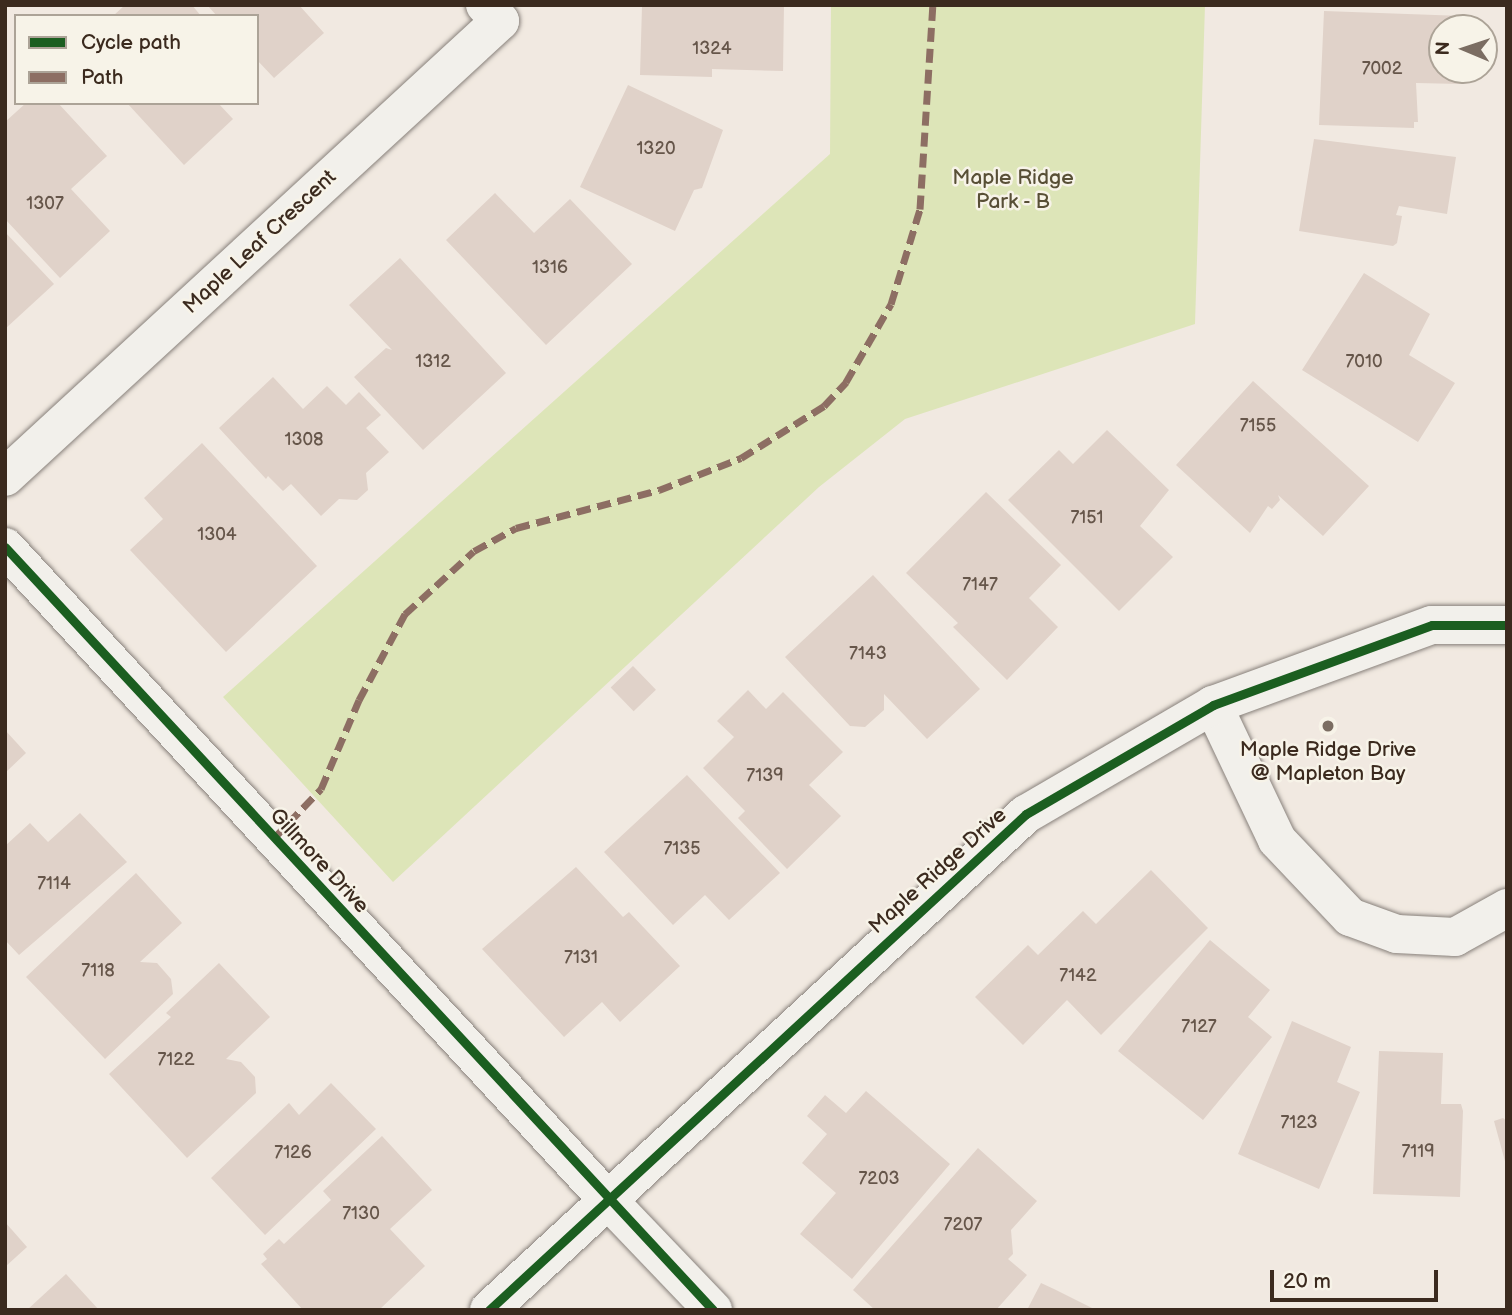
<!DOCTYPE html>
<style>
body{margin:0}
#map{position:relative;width:1512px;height:1315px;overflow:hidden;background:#f1e9e1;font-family:"Balsamiq Sans",sans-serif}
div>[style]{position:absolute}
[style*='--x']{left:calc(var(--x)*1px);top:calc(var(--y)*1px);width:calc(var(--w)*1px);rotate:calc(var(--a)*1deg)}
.green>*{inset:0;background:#dde5b8}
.building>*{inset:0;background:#e0d2c9;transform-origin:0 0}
.roads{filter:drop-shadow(0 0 2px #88817b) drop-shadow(0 0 2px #88817b)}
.street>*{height:38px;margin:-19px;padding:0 19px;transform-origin:19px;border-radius:19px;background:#f2f0eb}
.secondary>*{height:38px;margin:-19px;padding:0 19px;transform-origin:19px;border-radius:19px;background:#f2f0eb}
.quiet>*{height:7px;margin-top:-3.5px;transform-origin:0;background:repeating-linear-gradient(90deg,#8d6e63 0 14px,transparent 0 21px)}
.cycleway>*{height:9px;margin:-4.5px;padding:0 4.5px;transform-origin:4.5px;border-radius:4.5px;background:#1b5e20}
.dots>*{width:19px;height:19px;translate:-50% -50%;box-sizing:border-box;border:4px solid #f7f3e8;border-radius:50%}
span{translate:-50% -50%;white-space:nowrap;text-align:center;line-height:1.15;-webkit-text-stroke:5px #f7f3e8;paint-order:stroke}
.number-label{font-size:18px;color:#66564a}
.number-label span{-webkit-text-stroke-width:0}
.park-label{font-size:21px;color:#584f36}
.street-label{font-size:21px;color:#3b2a1e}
.poi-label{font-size:21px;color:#3b2a1e}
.frame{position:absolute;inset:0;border:7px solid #3b2a1e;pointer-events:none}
.legend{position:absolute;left:14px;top:14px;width:245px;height:91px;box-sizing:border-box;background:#f7f3e8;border:2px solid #aca397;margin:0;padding:9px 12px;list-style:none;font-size:21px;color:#3b2a1e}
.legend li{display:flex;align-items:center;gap:14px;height:35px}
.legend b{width:35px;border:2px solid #aca397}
.north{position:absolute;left:1428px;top:14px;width:70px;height:70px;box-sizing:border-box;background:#f7f3e8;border:2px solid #aca397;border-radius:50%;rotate:272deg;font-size:19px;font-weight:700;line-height:28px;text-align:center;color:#3b2a1e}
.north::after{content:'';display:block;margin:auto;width:24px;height:32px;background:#7b6d62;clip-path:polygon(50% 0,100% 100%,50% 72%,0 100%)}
.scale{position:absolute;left:1270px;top:1270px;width:168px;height:32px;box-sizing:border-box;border:4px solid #3b2a1e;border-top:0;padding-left:9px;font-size:21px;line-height:24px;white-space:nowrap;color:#3b2a1e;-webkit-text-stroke:5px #f7f3e8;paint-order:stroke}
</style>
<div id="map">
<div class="green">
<i style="clip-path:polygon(831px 5px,1205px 5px,1195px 324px,905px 419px,819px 487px,393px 882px,223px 697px,830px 154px)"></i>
</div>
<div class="building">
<i style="clip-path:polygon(125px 5px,192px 5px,201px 16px,113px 16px)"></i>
<i style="clip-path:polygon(207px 5px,299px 5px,324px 33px,274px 78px,257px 60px,257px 16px,217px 16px)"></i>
<i style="clip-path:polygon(784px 5px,783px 71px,712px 69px,712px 77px,640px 75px,642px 6px)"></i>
<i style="clip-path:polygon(1324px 11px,1463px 16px,1463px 28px,1442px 28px,1442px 70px,1461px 70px,1461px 84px,1416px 83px,1418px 122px,1414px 122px,1414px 128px,1319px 125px)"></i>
<i style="clip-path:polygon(628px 85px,723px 130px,702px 188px,694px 190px,675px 231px,580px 187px)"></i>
<i style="clip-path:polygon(26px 103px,58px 103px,107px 156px,71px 189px,110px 231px,60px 278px,5px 219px,5px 122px)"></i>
<i style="clip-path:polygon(127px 103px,218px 103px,233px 119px,184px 165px)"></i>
<i style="clip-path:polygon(1314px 139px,1456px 157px,1447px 214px,1399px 206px,1396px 215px,1402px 216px,1397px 243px,1393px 246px,1299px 231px)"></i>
<i style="clip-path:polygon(495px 193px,534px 233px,570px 199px,632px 264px,546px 345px,446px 240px)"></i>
<i style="clip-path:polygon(5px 232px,54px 284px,5px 329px)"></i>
<i style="clip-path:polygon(400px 258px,506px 373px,423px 450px,354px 377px,386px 348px,392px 350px,349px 305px)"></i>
<i style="clip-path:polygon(1364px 273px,1430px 314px,1409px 355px,1455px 383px,1418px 442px,1302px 370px)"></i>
<i style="clip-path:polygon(273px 377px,303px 409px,327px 386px,346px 405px,359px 392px,381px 415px,366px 428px,389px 452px,366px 473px,368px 490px,357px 500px,339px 499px,321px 516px,291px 484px,283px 491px,268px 476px,266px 479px,219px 428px)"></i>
<i style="clip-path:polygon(1253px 381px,1369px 486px,1323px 536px,1278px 495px,1280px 500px,1272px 509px,1268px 506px,1250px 533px,1176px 465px)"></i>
<i style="clip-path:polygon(1107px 430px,1169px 490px,1140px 526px,1173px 557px,1119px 611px,1008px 500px,1059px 450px,1073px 464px)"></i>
<i style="clip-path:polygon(202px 443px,317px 566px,226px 652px,130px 550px,163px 519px,144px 498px)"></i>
<i style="clip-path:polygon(986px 492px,1061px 565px,1029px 598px,1058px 627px,1007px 680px,953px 627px,958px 623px,906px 573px)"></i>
<i style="clip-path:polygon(873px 575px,980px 689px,927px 739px,884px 694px,884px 710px,865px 727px,850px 726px,785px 657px)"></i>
<i style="left:633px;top:666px;width:33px;height:31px;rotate:46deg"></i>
<i style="clip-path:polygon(748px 690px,766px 709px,783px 692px,843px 752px,809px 785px,841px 816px,787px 869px,738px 818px,745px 811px,703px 768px,734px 737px,717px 721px)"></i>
<i style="clip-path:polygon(5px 730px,26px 753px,5px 773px)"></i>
<i style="clip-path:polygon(687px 775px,780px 873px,729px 920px,705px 895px,673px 925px,604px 852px)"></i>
<i style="clip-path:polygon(80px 813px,127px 862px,19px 955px,5px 940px,5px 846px,30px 823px,48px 842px)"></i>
<i style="clip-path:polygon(576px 867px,623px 917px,629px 912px,680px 966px,620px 1022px,602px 1002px,564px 1037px,482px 949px)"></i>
<i style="clip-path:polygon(1151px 870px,1208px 928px,1101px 1035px,1067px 1000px,1023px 1045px,975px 997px,1028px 945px,1038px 955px,1083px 911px,1096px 924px)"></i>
<i style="clip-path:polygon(136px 873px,182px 923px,140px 962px,157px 963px,171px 979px,173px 994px,105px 1059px,26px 977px)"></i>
<i style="clip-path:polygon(1210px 940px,1270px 990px,1248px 1017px,1272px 1037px,1203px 1120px,1118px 1051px)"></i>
<i style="clip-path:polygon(219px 963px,270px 1017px,226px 1059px,241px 1062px,255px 1077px,256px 1093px,187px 1158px,109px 1074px,171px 1017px,166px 1013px)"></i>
<i style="clip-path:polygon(1292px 1021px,1351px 1047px,1337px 1082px,1360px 1092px,1319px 1189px,1238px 1154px)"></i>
<i style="clip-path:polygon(1379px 1051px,1443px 1053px,1441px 1104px,1461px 1104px,1463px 1111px,1460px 1197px,1373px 1194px)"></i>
<i style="clip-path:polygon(331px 1083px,376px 1129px,265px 1235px,211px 1178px,289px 1103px,299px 1115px)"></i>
<i style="clip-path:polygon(866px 1091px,950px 1164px,852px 1279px,800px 1234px,836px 1193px,802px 1163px,827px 1134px,807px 1116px,825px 1095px,846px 1113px)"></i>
<i style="clip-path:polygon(1503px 1118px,1507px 1121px,1506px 1165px,1494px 1121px)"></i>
<i style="clip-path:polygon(382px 1136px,432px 1190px,390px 1229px,425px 1266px,379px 1310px,303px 1310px,261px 1264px,267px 1259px,263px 1254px,279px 1239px,284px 1244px,331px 1200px,323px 1191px)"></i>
<i style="clip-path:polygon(978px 1148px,1037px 1201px,1011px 1230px,1013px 1254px,1008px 1259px,1027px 1275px,996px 1310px,875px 1310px,853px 1290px)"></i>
<i style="clip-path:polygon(5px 1222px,27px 1247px,5px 1267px)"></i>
<i style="clip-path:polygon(66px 1274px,99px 1310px,27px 1310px)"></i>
<i style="clip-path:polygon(1041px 1283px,1054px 1289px,1096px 1310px,1027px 1310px)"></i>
</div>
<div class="roads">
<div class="street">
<i style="--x:5;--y:477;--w:673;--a:-42.65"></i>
<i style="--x:500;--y:21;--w:22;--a:-133"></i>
<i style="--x:1213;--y:705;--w:149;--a:64.6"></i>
<i style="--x:1277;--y:840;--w:106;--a:46.5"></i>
<i style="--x:1350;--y:917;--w:50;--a:19.9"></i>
<i style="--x:1397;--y:934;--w:58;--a:3"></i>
<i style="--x:1455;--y:937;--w:60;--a:-29.1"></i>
<i style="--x:606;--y:1198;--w:155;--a:46.3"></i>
</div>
<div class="secondary">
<i style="--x:5;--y:547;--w:886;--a:47.29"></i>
<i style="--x:489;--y:1310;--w:731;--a:-42.73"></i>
<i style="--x:1026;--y:814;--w:216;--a:-30.2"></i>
<i style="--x:1213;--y:705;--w:233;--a:-20.1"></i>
<i style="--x:1432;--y:625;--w:75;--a:0"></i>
</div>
</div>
<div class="quiet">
<i style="--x:274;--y:838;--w:68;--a:-46.2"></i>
<i style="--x:321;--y:789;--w:97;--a:-66.9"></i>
<i style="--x:359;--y:700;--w:98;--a:-61.9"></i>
<i style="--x:405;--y:614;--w:93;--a:-42.4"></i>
<i style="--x:474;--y:551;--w:48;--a:-28.7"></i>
<i style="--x:516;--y:528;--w:148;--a:-14.9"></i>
<i style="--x:659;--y:490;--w:88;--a:-21.3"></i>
<i style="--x:741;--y:458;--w:98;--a:-32.1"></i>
<i style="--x:824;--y:406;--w:33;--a:-47"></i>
<i style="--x:846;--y:382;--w:90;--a:-60"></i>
<i style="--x:891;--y:304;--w:99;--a:-73"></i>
<i style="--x:920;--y:209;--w:204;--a:-86.4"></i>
</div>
<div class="cycleway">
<i style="--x:5;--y:547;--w:1041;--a:47.14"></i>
<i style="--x:489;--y:1310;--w:731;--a:-42.73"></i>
<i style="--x:1026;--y:814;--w:216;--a:-30.2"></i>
<i style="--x:1213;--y:705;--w:233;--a:-20.1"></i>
<i style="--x:1432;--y:625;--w:75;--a:0"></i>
</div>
<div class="dots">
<i style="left:1328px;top:726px;background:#7b6d62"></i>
</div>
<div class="number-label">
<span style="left:712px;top:49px">1324</span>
<span style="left:1382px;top:69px">7002</span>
<span style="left:656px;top:149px">1320</span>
<span style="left:45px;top:204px">1307</span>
<span style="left:550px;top:268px">1316</span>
<span style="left:433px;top:362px">1312</span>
<span style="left:1364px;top:362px">7010</span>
<span style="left:1258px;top:426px">7155</span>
<span style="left:304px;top:440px">1308</span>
<span style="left:1087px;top:518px">7151</span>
<span style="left:217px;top:535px">1304</span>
<span style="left:980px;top:585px">7147</span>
<span style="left:868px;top:654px">7143</span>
<span style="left:765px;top:776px">7139</span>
<span style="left:682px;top:849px">7135</span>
<span style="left:54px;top:884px">7114</span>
<span style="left:581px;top:958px">7131</span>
<span style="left:98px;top:971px">7118</span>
<span style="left:1078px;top:976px">7142</span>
<span style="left:1199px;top:1027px">7127</span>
<span style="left:176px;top:1060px">7122</span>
<span style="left:1299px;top:1123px">7123</span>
<span style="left:1418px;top:1152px">7119</span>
<span style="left:293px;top:1153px">7126</span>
<span style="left:879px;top:1179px">7203</span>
<span style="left:361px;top:1214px">7130</span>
<span style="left:963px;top:1225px">7207</span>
</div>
<div class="park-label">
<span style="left:1013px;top:190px">Maple Ridge<br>Park - B</span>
</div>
<div class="street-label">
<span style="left:260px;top:242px;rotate:-43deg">Maple Leaf Crescent</span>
<span style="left:319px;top:861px;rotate:47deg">Gillmore Drive</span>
<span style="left:938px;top:871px;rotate:-42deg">Maple Ridge Drive</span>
</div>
<div class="poi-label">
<span style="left:1328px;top:762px">Maple Ridge Drive<br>@ Mapleton Bay</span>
</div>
<div class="frame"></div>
<ul class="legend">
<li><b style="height:9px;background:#1b5e20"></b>Cycle path</li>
<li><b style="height:9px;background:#8d6e63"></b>Path</li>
</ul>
<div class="north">N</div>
<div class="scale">20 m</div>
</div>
